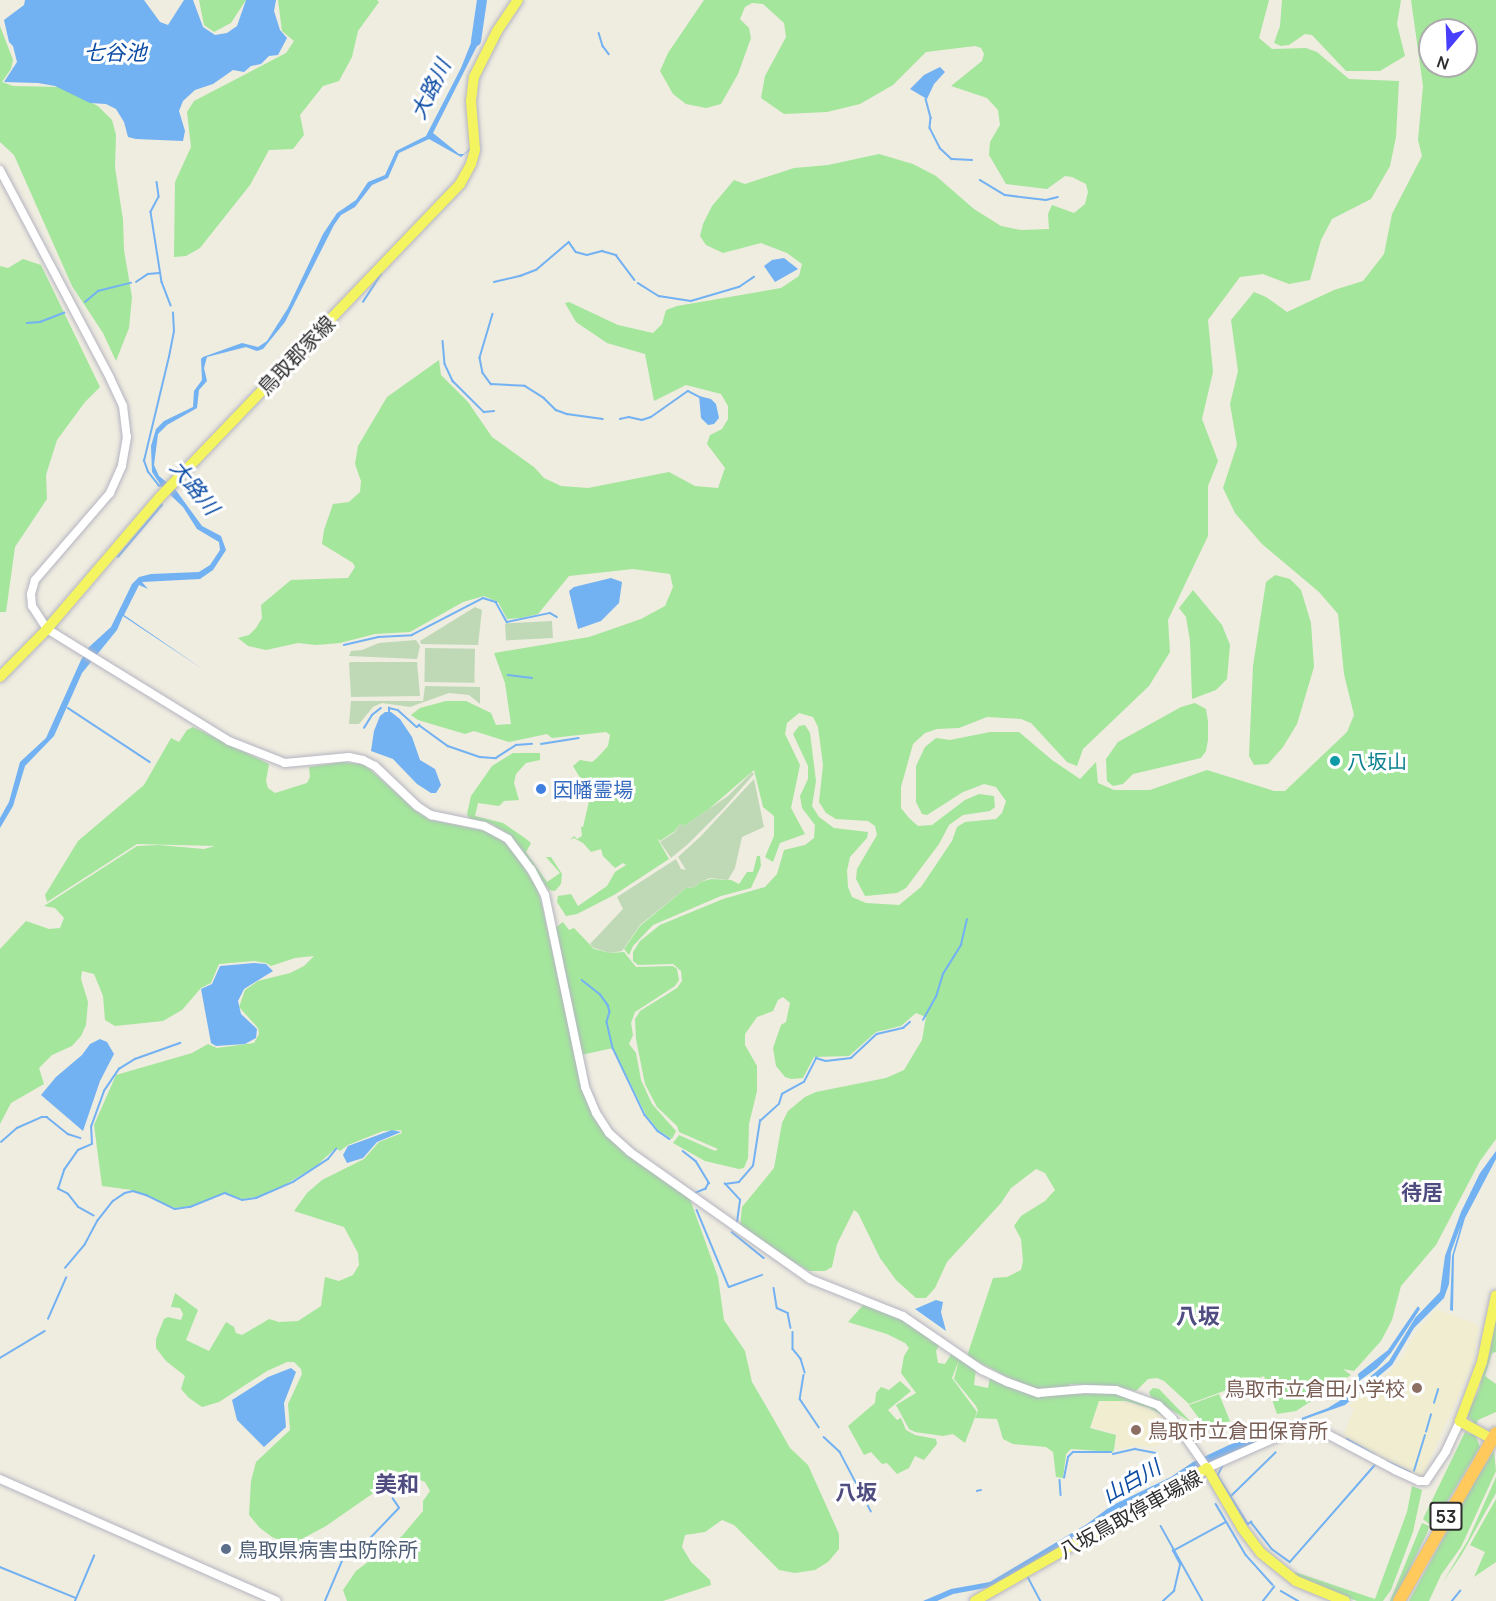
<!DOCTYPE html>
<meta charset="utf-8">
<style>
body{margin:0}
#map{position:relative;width:1496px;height:1601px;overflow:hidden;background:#efece0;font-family:Manrope,"Noto Sans JP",sans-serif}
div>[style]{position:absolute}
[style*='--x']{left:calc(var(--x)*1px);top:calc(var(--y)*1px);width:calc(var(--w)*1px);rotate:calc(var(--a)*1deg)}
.education>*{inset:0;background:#f0edd0}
.green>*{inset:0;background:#a4e69c}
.cemetery>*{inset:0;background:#bfd9b7;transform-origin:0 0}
.water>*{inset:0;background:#72b1f2}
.stream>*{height:1.5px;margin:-0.75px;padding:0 0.75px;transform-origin:0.75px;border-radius:0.75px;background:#72b1f2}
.river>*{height:10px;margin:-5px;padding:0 5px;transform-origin:5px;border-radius:5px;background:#72b1f2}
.roads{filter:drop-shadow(0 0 2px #b4b4c1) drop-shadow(0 0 2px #b4b4c1)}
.minor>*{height:8px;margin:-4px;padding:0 4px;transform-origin:4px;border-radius:4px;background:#fff}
.major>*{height:10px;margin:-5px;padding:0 5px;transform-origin:5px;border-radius:5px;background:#f3f460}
.highway>*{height:12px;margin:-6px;padding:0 6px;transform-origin:6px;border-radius:6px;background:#ffc95b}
.dots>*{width:16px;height:16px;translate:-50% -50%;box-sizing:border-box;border:3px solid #fff;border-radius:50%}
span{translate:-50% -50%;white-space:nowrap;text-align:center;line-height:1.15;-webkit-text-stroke:6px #fff;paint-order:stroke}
.shield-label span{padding:2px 4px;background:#fff;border:2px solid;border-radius:4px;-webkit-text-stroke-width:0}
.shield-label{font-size:18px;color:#2e2e2e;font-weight:700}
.street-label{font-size:20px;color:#2e2e2e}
.culture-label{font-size:20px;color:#0d838f}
.left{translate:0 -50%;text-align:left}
.shop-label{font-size:20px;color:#366cbe}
.education-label{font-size:20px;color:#785e54}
.right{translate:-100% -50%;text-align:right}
.service-label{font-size:20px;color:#4e5e75}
.water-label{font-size:21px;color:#0b4ba4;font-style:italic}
.neighbourhood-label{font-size:21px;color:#4f4c80;font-weight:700}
.quarter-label{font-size:22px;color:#4f4c80;font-weight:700}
.north{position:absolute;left:1418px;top:18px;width:60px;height:60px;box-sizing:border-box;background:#fff;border:2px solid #ababab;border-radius:50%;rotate:199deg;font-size:16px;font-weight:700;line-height:24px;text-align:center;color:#2e2e2e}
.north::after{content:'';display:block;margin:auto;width:21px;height:27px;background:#483efe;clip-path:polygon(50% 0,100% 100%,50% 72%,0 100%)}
</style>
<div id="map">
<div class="education">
<i style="clip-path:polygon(1436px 1309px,1476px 1324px,1479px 1329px,1472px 1365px,1422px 1478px,1412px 1475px,1345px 1439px,1343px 1436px,1354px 1410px,1350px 1405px,1389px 1373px,1403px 1356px,1415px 1333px)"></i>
<i style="clip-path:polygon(1118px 1400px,1149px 1408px,1167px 1420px,1180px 1435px,1154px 1447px,1135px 1446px,1116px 1450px,1116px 1434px,1091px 1427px,1099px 1402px)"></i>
</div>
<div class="green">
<i style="clip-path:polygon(199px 0,246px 0,231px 23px,214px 32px,204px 25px)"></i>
<i style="clip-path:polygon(278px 0,377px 0,379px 2px,358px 31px,352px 57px,339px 81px,323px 86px,300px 115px,304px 135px,293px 149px,269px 150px,250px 185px,200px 248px,186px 256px,174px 257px,175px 182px,191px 147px,187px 112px,194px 101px,286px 53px,294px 41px,282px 31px)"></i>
<i style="clip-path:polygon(704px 0,1269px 0,1259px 38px,1272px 49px,1306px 48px,1317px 52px,1349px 79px,1399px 81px,1396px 137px,1390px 166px,1371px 199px,1332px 219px,1321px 240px,1310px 280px,1289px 284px,1263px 274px,1240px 277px,1208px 320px,1213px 372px,1202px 419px,1218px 461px,1208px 486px,1208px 536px,1168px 620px,1170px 652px,1149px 686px,1083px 749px,1077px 766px,1067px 762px,1031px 723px,1021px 719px,987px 717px,959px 728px,937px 729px,925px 733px,913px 744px,901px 787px,901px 808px,909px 818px,918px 826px,932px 825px,965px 800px,979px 794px,994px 796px,995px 807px,990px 811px,963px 815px,949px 825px,939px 844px,906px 888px,897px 893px,865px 896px,856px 879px,857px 869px,877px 835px,875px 826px,868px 821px,836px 819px,826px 813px,819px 802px,823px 765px,818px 727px,813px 717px,799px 713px,787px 723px,785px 734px,800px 765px,791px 808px,805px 834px,780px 843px,773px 862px,765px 857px,774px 836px,774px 816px,763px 807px,754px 770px,709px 809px,684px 826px,680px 824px,675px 831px,660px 841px,657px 838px,669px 859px,614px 895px,577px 914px,566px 916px,557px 902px,558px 896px,571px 894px,578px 906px,607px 886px,615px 872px,626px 865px,623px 863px,615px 868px,603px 856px,601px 849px,591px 852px,583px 843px,574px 838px,570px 840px,574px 836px,577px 839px,582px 836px,581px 827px,583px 827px,591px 793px,589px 793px,573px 766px,580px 760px,592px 762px,597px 758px,608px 746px,610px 735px,606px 732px,552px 738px,547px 734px,509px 742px,474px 731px,465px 734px,418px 720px,411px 715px,420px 708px,446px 701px,466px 701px,491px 713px,496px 725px,511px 724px,505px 683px,494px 653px,589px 637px,641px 619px,665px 606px,673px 587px,670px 574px,633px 569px,569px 576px,538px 614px,521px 618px,507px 619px,498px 602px,484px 596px,463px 602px,410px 632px,375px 634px,340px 643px,316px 645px,298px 643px,266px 650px,248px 646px,238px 638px,249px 635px,256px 628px,262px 618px,261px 605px,291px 580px,348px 578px,355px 567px,353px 563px,322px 544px,324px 530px,333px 504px,349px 502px,360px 492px,361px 481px,355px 464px,358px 446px,387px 397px,439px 360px,441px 375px,468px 402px,492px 437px,534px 467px,544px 478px,561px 486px,588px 488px,669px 472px,695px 486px,718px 488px,725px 468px,707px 444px,710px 435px,722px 429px,728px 419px,728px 406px,721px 394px,686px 385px,654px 401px,645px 354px,607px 343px,576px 322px,565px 303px,569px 302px,618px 325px,653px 333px,662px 324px,666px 310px,677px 306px,781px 288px,799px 276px,802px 264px,787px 253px,761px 243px,723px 253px,706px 245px,700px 236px,703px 224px,712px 206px,734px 180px,745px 184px,794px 168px,828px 165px,879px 154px,913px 164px,936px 176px,974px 209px,1001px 226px,1021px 230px,1049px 229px,1048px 214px,1052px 205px,1074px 213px,1085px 204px,1088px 192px,1086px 184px,1072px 177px,1065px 176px,1047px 189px,1006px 184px,989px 155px,990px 142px,1000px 125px,998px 110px,987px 98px,951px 86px,982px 61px,984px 54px,981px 48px,975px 46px,926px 52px,893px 85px,860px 104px,827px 112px,784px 114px,761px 98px,765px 76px,786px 37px,784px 23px,763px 4px,752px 3px,745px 7px,740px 19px,749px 28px,751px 38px,738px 74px,721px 104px,706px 108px,686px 104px,673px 94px,660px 71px,668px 53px)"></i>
<i style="clip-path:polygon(1282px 0,1401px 0,1397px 24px,1405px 56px,1380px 71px,1346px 71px,1312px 35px,1305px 34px,1289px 45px,1281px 46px,1274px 43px,1280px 26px)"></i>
<i style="clip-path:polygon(evenodd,1411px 0,1496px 0,1496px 1139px,1480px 1161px,1436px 1245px,1401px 1286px,1392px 1320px,1381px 1341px,1354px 1371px,1343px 1369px,1351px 1375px,1296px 1411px,1277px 1414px,1264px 1376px,1189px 1404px,1164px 1381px,1157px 1378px,1148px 1379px,1136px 1391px,1119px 1387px,1069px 1384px,1073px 1387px,1042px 1389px,1025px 1386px,967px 1356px,993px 1278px,1007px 1277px,1021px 1270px,1023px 1261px,1021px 1239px,1014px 1226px,1021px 1216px,1045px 1201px,1055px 1190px,1045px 1173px,1036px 1169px,1011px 1188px,1001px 1203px,947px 1262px,935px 1288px,926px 1298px,916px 1298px,896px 1280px,880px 1258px,858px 1213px,854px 1210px,837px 1244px,832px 1267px,825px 1271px,809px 1271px,767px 1246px,740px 1226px,742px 1207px,774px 1168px,782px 1123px,788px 1111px,805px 1097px,816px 1092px,886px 1078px,904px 1070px,922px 1040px,926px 1017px,916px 1013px,901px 1026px,876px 1032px,849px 1056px,814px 1057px,803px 1078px,791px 1079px,785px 1077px,776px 1066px,773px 1048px,781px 1025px,786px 1022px,790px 1003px,783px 997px,778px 1000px,773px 1011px,757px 1017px,745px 1034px,745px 1045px,757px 1066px,757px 1091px,749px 1124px,748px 1158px,744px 1168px,739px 1169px,705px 1161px,673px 1143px,679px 1135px,715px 1151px,718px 1149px,679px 1132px,677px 1126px,657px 1107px,645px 1084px,636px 1039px,635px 1019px,640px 1011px,677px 988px,682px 981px,681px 971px,673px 964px,638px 965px,633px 961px,633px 952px,640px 941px,660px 925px,723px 899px,765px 887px,777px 874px,784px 850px,805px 845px,814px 838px,815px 825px,802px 808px,800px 796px,808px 779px,808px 766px,793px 734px,799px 726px,805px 725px,810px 733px,816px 781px,812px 806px,819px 817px,834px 828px,868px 832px,867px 838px,850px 857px,847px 871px,848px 887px,852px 897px,866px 903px,899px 905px,921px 887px,952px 841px,957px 827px,965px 822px,996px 819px,1002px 813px,1006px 801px,996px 787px,984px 784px,963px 792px,927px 815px,922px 814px,916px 802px,916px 766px,925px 747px,936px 738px,950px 740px,990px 732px,1019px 732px,1052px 760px,1080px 779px,1096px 762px,1098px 783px,1114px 790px,1150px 790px,1207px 770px,1274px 791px,1285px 791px,1347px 732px,1354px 715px,1344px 674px,1338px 614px,1319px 592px,1262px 544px,1235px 513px,1223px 488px,1237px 445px,1230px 404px,1238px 371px,1231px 320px,1254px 292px,1266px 297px,1287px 312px,1334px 290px,1363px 281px,1384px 254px,1392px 214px,1422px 156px,1418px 140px,1423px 86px,1411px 0,1430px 30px,1466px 30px,1466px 66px,1430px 66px,1430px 30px)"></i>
<i style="clip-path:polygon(0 26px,13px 60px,11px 69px,2px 82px,13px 86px,59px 87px,98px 106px,112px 120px,116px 135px,115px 167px,123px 220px,124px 250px,132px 297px,129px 328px,116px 361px,103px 333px,72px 286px,14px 155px,0 142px)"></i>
<i style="clip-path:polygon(23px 259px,41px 265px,100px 387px,85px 402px,57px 440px,46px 475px,47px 499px,15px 547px,6px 612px,0 612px,0 266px,8px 268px)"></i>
<i style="clip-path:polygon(1275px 575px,1290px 579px,1301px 590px,1311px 623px,1314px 667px,1297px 724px,1283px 747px,1268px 764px,1254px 765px,1249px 756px,1253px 666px,1266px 582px)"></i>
<i style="clip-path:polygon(1193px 590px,1222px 625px,1230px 645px,1227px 679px,1216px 690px,1192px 699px,1190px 641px,1186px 617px,1179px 608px)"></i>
<i style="clip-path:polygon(1195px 703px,1206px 709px,1208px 721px,1208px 740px,1206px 751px,1201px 758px,1133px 774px,1123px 784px,1113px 786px,1107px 781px,1106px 759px,1118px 742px,1181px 707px)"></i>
<i style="clip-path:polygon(193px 727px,269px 764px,266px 781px,268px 788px,275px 793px,307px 783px,310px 777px,309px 767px,343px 762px,365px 765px,416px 811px,430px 820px,485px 831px,504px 842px,515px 854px,537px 888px,541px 901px,584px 1095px,605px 1133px,618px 1147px,690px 1199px,718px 1277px,724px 1320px,745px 1351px,752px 1382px,769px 1411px,790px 1448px,808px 1465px,839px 1534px,839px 1549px,828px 1562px,815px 1570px,795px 1573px,779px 1570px,734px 1525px,722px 1520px,705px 1532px,685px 1535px,682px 1547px,691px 1562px,710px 1580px,711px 1585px,663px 1601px,347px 1601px,343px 1590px,356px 1571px,402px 1536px,423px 1511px,423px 1501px,430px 1491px,425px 1482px,415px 1478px,372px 1494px,326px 1526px,298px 1541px,284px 1542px,272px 1537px,260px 1528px,249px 1515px,251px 1481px,256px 1462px,290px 1430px,288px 1404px,302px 1374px,301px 1369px,294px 1362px,287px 1362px,267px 1371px,219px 1402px,202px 1407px,189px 1398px,181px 1389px,185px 1376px,166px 1361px,156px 1348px,156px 1339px,164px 1319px,168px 1317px,181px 1320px,183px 1314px,180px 1308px,171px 1307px,175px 1293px,198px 1310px,186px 1340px,209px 1351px,226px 1322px,234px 1327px,236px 1333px,242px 1335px,269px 1319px,279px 1322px,298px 1321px,321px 1306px,325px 1277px,339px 1281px,353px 1275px,359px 1265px,358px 1253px,344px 1227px,294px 1211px,307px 1193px,322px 1180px,364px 1159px,379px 1142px,402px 1133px,401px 1130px,383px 1131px,348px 1145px,340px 1151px,336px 1148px,316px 1166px,278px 1189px,256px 1197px,242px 1199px,225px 1193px,190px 1206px,175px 1208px,132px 1190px,102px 1186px,94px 1125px,116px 1075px,192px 1053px,208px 1044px,217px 1048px,254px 1043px,259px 1034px,258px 1028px,239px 1007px,245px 990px,258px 981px,290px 973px,304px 966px,314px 956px,295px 958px,271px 966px,266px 963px,254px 961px,219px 964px,211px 983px,201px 988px,182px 1010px,163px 1021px,115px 1026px,105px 1020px,103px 996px,94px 974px,82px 971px,81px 979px,88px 1002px,86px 1025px,81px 1036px,72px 1046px,52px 1055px,39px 1068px,44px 1084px,11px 1103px,0 1124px,0 949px,26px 921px,49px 929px,60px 928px,64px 918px,55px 908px,44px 906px,137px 846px,159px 845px,204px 849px,215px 846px,137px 844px,47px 902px,45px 895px,78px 841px,144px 785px,171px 738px,179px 742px,187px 730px)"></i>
<i style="clip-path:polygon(513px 753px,540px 753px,540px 760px,526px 763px,516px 774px,514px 783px,519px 800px,504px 801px,499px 806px,478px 803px,475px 816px,503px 823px,525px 838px,531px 843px,526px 852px,547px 882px,560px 873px,546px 857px,551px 857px,562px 874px,561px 884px,555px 891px,549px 890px,507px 833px,490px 823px,470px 820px,467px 814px,471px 796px,492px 766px)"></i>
<i style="clip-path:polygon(757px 856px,760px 856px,761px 866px,751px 888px,721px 896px,653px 925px,633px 946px,629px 955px,624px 949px,640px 926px,686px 888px,695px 887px,700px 882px,711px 879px,731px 880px,739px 884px,747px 872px,753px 872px)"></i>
<i style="clip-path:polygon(563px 922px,569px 930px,574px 928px,594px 949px,610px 953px,624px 952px,636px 967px,673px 966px,677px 969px,679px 980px,675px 986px,635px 1012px,631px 1023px,633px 1035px,629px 1044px,636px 1053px,641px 1080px,652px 1104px,676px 1131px,672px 1139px,659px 1131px,646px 1115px,613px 1048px,581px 1055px,555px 928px)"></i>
<i style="clip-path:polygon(865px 1303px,905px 1320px,934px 1342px,921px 1339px,940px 1344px,936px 1351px,938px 1363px,945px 1364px,952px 1353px,976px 1369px,974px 1385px,988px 1388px,990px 1377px,1032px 1395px,1114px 1393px,1148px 1405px,1162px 1412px,1162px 1415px,1149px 1408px,1126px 1401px,1099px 1401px,1090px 1428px,1116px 1435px,1114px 1450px,1113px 1452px,1071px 1449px,1066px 1454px,1063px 1478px,1056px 1477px,1053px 1452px,1046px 1447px,1013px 1444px,1003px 1439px,997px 1419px,975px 1418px,978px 1411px,976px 1406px,954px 1379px,959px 1360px,952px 1378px,977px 1412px,965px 1443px,953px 1434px,943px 1436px,915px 1432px,909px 1429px,896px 1405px,916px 1393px,901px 1373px,904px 1356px,909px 1348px,905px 1343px,887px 1334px,848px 1322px)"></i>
<i style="clip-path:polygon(1496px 1311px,1496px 1352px,1492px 1353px,1485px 1376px,1496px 1384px,1496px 1412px,1478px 1420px,1476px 1425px,1466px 1415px,1479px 1390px)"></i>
<i style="clip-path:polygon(900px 1381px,911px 1391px,888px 1410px,897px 1420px,901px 1418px,906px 1430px,915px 1435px,936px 1439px,937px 1444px,924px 1460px,915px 1456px,909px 1468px,897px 1474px,887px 1463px,882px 1464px,871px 1452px,864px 1455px,848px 1426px,875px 1403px,876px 1393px,881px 1387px,889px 1390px)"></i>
<i style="clip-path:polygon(1153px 1388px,1159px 1389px,1192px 1423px,1151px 1397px,1149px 1392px)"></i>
<i style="clip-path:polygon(1219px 1394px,1230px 1421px,1210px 1428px,1205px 1426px,1189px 1405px)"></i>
<i style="clip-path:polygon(1465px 1432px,1476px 1436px,1480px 1447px,1450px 1497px,1436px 1519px,1429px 1524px,1423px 1519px)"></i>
<i style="clip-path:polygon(1494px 1451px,1496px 1471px,1461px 1547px,1441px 1575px,1429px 1601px,1409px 1601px,1470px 1489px)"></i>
<i style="clip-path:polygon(1496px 1477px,1496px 1493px,1462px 1554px,1443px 1582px,1468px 1540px)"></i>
<i style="clip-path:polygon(1412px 1486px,1422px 1490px,1413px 1532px,1391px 1590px,1383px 1601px,1357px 1601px,1294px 1578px,1295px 1572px,1375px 1599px,1407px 1512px)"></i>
<i style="clip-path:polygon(1496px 1499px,1496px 1562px,1474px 1577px,1485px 1552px,1470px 1545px)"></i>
<i style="clip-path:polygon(1422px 1523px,1429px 1526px,1428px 1531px,1394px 1601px,1390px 1601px)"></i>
</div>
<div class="cemetery">
<i style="clip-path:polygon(475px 607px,482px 610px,478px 645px,421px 644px,420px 641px)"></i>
<i style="left:552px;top:621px;width:17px;height:47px;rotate:87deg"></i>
<i style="clip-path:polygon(416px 640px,420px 646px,417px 659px,349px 656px,351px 651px,362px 650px,379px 643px)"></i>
<i style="left:425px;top:648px;width:50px;height:34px;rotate:1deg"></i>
<i style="clip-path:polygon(351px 662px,417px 662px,420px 696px,351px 697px,349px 663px)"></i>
<i style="clip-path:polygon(425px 686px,480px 687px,480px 704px,469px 695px,449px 693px,410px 707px,382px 703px,373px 707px,359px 724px,349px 724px,351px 701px,423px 701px)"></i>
<i style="clip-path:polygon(752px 772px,754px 774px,724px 808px,688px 844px,671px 858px,660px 842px,675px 832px,680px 824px,684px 826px,728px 796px)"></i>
<i style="clip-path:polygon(754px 779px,764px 827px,742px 837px,735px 868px,728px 880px,710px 878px,700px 882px,695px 887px,686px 888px,640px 925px,622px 951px,610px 953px,594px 948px,590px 944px,623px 909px,617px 897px,676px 859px,681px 869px,686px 870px,678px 857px,700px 837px)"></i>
</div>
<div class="water">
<i style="clip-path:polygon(25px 0,144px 0,160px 22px,168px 25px,184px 0,193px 0,203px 27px,215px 35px,227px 33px,237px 26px,246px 0,276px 0,274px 11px,280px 30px,287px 38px,278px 55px,269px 56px,261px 64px,251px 66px,244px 72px,233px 70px,213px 84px,195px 90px,183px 101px,179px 111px,185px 131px,183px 141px,136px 139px,128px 137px,124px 122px,116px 109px,106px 104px,90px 103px,55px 86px,38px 83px,4px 82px,17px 62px,13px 46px,9px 42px,4px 20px,24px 5px)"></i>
<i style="clip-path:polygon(481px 26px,479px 42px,433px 133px,459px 154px,464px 154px,471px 147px,471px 149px,461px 157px,429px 139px,399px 153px,388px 178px,372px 185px,355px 207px,341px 215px,334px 225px,285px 322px,263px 349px,257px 351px,246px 347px,207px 357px,204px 368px,207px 381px,199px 390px,197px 408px,167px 425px,158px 434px,154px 465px,159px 476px,175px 489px,202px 526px,221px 536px,226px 550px,213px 570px,200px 579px,142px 582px,148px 589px,139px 585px,124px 615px,204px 670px,123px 616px,117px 630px,82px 673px,54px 736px,25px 766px,13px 806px,0 828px,0 818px,9px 802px,20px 762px,46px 738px,81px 660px,89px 647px,111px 627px,132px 584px,139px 577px,151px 574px,199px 572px,210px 565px,220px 550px,219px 542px,197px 529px,183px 507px,162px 487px,152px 472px,151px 446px,156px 429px,164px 421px,193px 407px,194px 391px,202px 380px,201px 359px,203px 357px,242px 343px,258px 347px,267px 341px,288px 308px,323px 234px,337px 213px,356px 200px,368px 182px,385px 175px,396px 151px,426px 136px,461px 68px,477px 28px)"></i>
<i style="clip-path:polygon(940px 67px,945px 72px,934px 84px,927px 99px,910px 89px,924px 75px)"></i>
<i style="clip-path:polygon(784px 258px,798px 269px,775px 282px,764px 266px,772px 260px)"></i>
<i style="clip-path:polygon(699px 396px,711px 399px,716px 404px,719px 418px,714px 424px,708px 425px,701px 418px)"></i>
<i style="clip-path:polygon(611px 578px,622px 582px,619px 603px,601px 621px,578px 629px,569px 591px,574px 587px)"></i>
<i style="clip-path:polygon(385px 712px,391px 712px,400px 719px,412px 737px,420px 760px,435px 769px,441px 785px,436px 793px,431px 793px,417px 784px,393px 759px,371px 751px,374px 731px,380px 716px)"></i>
<i style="clip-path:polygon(254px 963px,266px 964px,273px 971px,244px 989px,238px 1001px,241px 1014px,257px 1029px,256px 1038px,245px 1044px,216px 1046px,211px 1043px,201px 989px,212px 984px,220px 966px)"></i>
<i style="clip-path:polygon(100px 1039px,107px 1042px,114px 1054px,100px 1081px,83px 1131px,41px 1095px,56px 1077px,82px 1055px,90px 1044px)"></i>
<i style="clip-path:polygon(392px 1130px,401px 1132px,377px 1142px,363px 1158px,347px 1163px,343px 1155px,348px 1146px)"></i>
<i style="clip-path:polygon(1496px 1151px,1496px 1159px,1465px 1218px,1454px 1255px,1453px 1311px,1450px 1310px,1452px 1256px,1461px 1225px,1451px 1252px,1449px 1284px,1444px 1298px,1414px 1328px,1392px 1365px,1345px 1405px,1302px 1420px,1299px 1424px,1214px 1460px,991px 1587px,953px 1594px,937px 1601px,923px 1601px,951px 1589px,990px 1582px,1087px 1524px,1111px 1506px,1171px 1477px,1193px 1462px,1229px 1445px,1328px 1408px,1347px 1396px,1389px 1361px,1415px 1318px,1440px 1292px,1445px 1256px,1461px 1212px,1480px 1173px)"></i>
<i style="clip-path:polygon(936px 1300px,943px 1302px,941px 1312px,946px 1331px,915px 1309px)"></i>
<i style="clip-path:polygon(1418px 1306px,1420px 1309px,1391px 1353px,1377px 1368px,1359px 1381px,1358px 1374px,1388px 1350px)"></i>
<i style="clip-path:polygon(291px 1368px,296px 1372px,284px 1403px,286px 1427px,264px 1447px,237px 1420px,232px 1400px,268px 1377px)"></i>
</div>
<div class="stream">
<i style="--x:599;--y:33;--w:14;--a:73"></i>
<i style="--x:603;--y:46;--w:10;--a:53"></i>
<i style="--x:926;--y:99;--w:20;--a:75"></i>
<i style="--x:931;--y:118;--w:10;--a:96"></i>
<i style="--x:930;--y:128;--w:22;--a:63"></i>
<i style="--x:940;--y:148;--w:16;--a:43"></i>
<i style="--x:952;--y:159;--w:20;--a:3"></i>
<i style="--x:980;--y:180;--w:29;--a:31"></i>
<i style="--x:1005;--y:195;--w:41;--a:7"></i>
<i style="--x:1046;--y:200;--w:12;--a:-14"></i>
<i style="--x:157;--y:182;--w:15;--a:82"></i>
<i style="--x:159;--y:197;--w:17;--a:118"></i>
<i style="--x:151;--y:212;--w:71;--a:81.1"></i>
<i style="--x:162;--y:282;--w:25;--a:69"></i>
<i style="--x:136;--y:282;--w:14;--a:-34"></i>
<i style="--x:148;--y:274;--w:11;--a:-5"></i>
<i style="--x:494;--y:282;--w:27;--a:-13"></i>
<i style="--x:520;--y:276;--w:17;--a:-21"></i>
<i style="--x:536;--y:270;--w:43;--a:-40.3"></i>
<i style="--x:569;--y:242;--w:12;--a:55"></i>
<i style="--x:576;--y:252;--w:11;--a:15"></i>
<i style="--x:587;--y:255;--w:16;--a:-15"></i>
<i style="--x:602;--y:251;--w:15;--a:16"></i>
<i style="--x:616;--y:255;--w:31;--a:53"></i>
<i style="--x:638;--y:283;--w:25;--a:32"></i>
<i style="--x:659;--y:296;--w:32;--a:9"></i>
<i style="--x:691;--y:301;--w:50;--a:-16.3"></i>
<i style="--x:739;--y:287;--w:18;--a:-34"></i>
<i style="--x:85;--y:302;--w:17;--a:-40"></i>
<i style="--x:98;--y:291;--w:34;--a:-14"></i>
<i style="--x:363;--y:302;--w:33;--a:-57"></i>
<i style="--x:493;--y:314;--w:46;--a:106.5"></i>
<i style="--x:480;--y:358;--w:15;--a:79"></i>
<i style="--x:483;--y:373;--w:14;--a:54"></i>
<i style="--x:491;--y:384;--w:34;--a:3"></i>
<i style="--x:525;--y:386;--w:22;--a:32"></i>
<i style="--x:544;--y:398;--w:17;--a:45"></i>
<i style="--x:556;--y:410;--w:12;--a:20"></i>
<i style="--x:567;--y:414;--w:36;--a:8"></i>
<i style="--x:27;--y:323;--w:13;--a:-4"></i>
<i style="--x:40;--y:322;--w:26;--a:-21"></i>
<i style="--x:443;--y:341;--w:23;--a:85"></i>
<i style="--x:445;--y:364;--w:19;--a:65"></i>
<i style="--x:453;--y:381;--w:44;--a:45"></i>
<i style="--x:484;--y:412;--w:10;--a:-6"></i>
<i style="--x:620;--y:419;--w:9;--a:-13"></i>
<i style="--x:629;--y:417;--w:13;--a:13"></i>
<i style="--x:642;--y:420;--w:9;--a:-18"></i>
<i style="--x:651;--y:417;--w:45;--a:-35.1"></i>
<i style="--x:688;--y:391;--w:13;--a:27"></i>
<i style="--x:162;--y:486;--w:3;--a:180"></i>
<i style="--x:159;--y:486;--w:18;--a:-128"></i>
<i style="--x:148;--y:472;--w:12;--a:-110"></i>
<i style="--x:144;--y:461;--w:107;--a:-76.5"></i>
<i style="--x:169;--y:357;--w:25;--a:-79"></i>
<i style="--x:174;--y:332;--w:19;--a:-93"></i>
<i style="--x:118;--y:557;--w:68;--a:-49.8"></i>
<i style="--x:344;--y:645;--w:35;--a:-13"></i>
<i style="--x:378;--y:637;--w:34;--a:-3"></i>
<i style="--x:412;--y:635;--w:80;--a:-27.5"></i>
<i style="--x:483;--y:598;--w:14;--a:17"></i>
<i style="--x:496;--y:602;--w:23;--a:61"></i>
<i style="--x:507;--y:622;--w:44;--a:-11.8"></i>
<i style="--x:550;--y:613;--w:8;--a:30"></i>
<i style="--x:508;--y:675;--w:24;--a:7"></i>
<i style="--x:68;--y:708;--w:98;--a:33.4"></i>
<i style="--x:389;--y:712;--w:4;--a:-90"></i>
<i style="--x:389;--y:708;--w:9;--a:13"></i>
<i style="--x:398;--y:710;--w:25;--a:42"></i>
<i style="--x:417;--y:727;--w:3;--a:-45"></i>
<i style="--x:419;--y:725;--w:36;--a:36"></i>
<i style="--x:448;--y:746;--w:34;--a:19"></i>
<i style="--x:480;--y:757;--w:16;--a:4"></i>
<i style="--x:496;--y:758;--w:24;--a:-33"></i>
<i style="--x:516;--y:745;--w:16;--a:-4"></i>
<i style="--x:364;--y:728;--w:15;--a:-58"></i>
<i style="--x:372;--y:715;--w:11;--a:-38"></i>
<i style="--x:541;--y:744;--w:38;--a:-9"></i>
<i style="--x:582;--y:980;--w:23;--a:38"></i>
<i style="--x:600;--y:994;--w:14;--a:54"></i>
<i style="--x:608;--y:1005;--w:7;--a:74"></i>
<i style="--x:610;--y:1012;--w:10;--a:107"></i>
<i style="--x:607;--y:1022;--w:27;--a:77"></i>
<i style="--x:613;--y:1048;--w:74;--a:64.5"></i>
<i style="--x:645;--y:1115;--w:21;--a:51"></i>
<i style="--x:658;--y:1131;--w:14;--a:34"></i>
<i style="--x:923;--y:1020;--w:26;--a:-61"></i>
<i style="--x:936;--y:997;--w:24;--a:-73"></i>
<i style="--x:943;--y:974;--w:34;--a:-58"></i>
<i style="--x:961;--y:945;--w:26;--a:-77"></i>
<i style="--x:1;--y:1142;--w:21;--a:-41"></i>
<i style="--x:17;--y:1128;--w:27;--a:-24"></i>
<i style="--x:42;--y:1117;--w:5;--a:0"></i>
<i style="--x:47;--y:1117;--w:27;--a:39"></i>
<i style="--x:68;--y:1134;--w:13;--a:18"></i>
<i style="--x:683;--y:1151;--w:16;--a:38"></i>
<i style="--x:696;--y:1161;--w:26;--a:59"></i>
<i style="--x:709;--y:1183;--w:7;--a:117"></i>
<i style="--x:706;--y:1189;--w:11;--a:158"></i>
<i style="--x:697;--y:1210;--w:83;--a:67.4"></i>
<i style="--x:729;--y:1287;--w:35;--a:-20"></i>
<i style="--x:94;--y:1216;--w:18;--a:-151"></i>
<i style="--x:78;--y:1207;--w:16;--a:-128"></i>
<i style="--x:68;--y:1194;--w:11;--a:-153"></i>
<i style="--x:58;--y:1189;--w:20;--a:-72"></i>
<i style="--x:64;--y:1170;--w:24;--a:-55"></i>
<i style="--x:78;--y:1150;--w:15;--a:-23"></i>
<i style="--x:92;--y:1144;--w:17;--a:-93"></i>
<i style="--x:91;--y:1127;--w:38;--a:-70"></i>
<i style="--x:104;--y:1091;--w:27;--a:-56"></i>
<i style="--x:119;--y:1069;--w:19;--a:-32"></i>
<i style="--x:135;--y:1059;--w:48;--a:-19.6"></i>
<i style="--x:737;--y:1222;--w:22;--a:-82"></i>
<i style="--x:740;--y:1200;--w:22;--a:-133"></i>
<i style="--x:725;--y:1184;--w:14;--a:-8"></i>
<i style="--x:739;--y:1182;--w:21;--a:-49"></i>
<i style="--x:753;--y:1166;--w:46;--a:-81.2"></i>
<i style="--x:760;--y:1121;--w:25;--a:-42"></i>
<i style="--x:779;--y:1104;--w:10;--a:-73"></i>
<i style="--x:782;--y:1094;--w:25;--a:-29"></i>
<i style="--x:804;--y:1082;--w:27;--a:-63"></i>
<i style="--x:816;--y:1058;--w:10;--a:17"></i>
<i style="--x:826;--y:1061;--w:25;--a:-7"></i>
<i style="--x:851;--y:1058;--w:35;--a:-43"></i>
<i style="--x:877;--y:1034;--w:27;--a:-13"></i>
<i style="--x:903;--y:1028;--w:9;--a:-41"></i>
<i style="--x:732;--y:1232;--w:41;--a:39.1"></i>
<i style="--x:65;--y:1268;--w:31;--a:-50"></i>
<i style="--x:85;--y:1244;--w:27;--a:-62"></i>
<i style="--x:98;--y:1220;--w:24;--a:-52"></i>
<i style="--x:113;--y:1201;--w:14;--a:-34"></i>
<i style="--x:125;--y:1193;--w:8;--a:-14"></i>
<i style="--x:133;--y:1191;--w:14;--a:17"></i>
<i style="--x:146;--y:1195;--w:32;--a:26"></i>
<i style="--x:175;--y:1209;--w:15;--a:-8"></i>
<i style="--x:190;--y:1207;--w:38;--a:-22"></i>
<i style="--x:225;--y:1193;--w:18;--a:22"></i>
<i style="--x:242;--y:1200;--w:14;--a:-8"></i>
<i style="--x:256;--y:1198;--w:40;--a:-23.4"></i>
<i style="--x:293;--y:1182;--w:42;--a:-33.3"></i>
<i style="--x:328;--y:1159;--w:13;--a:-51"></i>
<i style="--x:774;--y:1288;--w:20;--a:81"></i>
<i style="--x:777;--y:1308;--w:12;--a:24"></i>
<i style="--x:788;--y:1313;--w:15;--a:79"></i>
<i style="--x:48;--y:1319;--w:45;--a:-66.3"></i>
<i style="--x:793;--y:1332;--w:17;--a:90"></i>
<i style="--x:793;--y:1349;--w:13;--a:51"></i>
<i style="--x:801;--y:1359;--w:14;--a:73"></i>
<i style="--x:0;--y:1358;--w:52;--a:-31"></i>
<i style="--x:804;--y:1375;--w:24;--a:99"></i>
<i style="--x:800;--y:1399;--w:34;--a:56"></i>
<i style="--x:1434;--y:1403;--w:14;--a:-73"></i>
<i style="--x:1426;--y:1432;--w:18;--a:-74"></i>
<i style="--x:824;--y:1437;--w:22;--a:43"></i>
<i style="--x:840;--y:1452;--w:67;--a:62.3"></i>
<i style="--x:1347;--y:1439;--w:32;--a:30"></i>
<i style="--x:1113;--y:1454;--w:23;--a:-13"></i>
<i style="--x:1135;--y:1449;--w:21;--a:11"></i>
<i style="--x:1386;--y:1461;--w:26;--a:25"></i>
<i style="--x:1223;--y:1466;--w:11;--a:117"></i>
<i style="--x:1218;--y:1476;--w:57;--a:58"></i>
<i style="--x:1248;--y:1524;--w:4;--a:-34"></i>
<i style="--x:1251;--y:1522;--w:34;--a:52"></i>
<i style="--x:1272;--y:1549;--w:22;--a:36"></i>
<i style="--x:1290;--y:1562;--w:128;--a:-48.8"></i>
<i style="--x:1414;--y:1471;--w:37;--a:-73"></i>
<i style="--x:1064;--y:1478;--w:21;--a:-79"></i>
<i style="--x:1068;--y:1457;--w:7;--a:-45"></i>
<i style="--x:1073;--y:1452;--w:38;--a:0"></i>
<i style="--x:1060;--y:1480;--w:15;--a:86"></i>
<i style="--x:977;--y:1491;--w:4;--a:-14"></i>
<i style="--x:1231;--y:1496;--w:62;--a:-44.3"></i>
<i style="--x:1216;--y:1504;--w:59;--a:59.5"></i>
<i style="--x:1246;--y:1555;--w:40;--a:48"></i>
<i style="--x:1161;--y:1526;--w:86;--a:60.8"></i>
<i style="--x:356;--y:1553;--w:62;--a:-46.3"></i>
<i style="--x:399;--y:1508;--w:11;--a:-124"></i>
<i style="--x:0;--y:1567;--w:82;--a:22.2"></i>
<i style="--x:1028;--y:1577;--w:27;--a:62"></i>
<i style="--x:1281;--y:1591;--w:20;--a:30"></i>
<i style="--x:75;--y:1601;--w:49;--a:-67.1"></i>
<i style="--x:325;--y:1601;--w:51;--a:-66.9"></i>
<i style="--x:345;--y:1554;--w:22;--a:-146"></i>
<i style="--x:1163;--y:1601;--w:15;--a:-42"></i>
<i style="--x:1174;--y:1591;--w:28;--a:-77"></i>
<i style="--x:1180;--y:1564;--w:15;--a:-118"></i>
<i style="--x:1173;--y:1551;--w:60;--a:-28.7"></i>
<i style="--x:1263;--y:1601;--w:18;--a:-52"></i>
<i style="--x:1452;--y:1601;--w:13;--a:-51"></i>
</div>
<div class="river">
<i style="--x:476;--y:41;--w:41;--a:-81.7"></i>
</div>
<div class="roads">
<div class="minor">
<i style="--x:0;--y:170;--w:235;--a:62.1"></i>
<i style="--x:110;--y:378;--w:31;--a:65"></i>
<i style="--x:123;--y:406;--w:31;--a:83"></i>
<i style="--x:127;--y:437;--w:29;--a:100"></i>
<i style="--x:122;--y:466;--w:30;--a:114"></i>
<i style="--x:110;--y:493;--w:115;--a:130.8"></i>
<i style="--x:35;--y:580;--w:15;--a:106"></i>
<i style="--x:31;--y:594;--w:12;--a:85"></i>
<i style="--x:32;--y:606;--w:27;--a:57"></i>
<i style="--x:47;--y:629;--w:214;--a:31.6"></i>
<i style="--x:229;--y:741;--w:60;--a:21.4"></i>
<i style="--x:285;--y:763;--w:64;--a:-5.4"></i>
<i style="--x:349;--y:757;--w:14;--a:12"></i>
<i style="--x:363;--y:760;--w:13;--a:27"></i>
<i style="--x:375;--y:766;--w:58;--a:43.6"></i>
<i style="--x:417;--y:806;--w:17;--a:33"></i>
<i style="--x:431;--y:815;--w:54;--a:11.7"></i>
<i style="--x:484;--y:826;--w:27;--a:28"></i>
<i style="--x:508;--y:839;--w:38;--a:53"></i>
<i style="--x:531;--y:869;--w:30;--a:62"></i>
<i style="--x:545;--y:895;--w:196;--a:78.2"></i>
<i style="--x:585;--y:1087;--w:28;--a:67"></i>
<i style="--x:596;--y:1113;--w:24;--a:57"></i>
<i style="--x:609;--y:1133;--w:28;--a:42"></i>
<i style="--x:630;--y:1152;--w:220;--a:35.2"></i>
<i style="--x:810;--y:1279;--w:100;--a:21.7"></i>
<i style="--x:903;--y:1316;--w:96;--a:34.4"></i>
<i style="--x:982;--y:1370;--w:28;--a:26"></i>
<i style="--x:1007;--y:1382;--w:33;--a:20"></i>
<i style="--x:1038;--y:1393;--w:47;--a:-4.9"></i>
<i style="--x:1085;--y:1389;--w:31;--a:2"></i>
<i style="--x:1116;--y:1390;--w:45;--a:19.7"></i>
<i style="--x:1158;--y:1405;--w:19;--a:43"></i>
<i style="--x:1172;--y:1418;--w:61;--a:55"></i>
<i style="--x:1207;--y:1468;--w:102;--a:-23.8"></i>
<i style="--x:1300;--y:1427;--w:28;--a:15"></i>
<i style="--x:1327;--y:1434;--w:77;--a:27.9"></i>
<i style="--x:1395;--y:1470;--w:26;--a:25"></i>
<i style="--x:1419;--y:1481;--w:7;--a:0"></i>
<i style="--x:1426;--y:1481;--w:36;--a:-56"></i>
<i style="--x:1446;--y:1451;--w:33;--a:-65"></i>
<i style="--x:0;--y:1479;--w:302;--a:23.8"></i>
</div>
<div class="major">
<i style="--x:0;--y:677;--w:67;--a:-45.6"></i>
<i style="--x:47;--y:629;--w:172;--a:-49.5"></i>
<i style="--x:159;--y:498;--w:435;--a:-46.2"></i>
<i style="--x:460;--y:184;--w:23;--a:-61"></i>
<i style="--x:471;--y:164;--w:15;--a:-74"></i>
<i style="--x:475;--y:150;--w:49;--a:-94.7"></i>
<i style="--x:471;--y:101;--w:24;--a:-83"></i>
<i style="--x:474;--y:77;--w:51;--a:-63.4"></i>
<i style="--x:497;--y:31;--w:37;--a:-56"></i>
<i style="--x:1492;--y:1439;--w:37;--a:-151"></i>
<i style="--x:1460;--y:1421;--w:63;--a:-69.6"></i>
<i style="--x:1482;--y:1362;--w:68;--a:-78.2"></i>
<i style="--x:975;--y:1601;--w:267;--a:-29.8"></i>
<i style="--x:1207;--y:1468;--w:69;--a:59.7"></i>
<i style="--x:1242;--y:1528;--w:31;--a:53"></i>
<i style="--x:1261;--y:1553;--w:45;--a:38.7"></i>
<i style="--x:1296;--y:1581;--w:53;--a:22.2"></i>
</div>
<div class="highway">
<i style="--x:1399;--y:1601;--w:194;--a:-60"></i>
</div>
</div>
<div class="dots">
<i style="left:1335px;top:761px;background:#0f9aa8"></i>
<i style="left:541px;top:789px;background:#3f7fe0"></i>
<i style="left:1417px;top:1388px;background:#8d6e63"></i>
<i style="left:1136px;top:1430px;background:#8d6e63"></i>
<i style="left:226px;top:1549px;background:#5c6f8a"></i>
</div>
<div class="shield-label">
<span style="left:1446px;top:1516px">53</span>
</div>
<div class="street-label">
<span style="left:296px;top:355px;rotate:-46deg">鳥取郡家線</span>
<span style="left:1130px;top:1514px;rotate:-29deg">八坂鳥取停車場線</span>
</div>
<div class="culture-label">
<span class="left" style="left:1347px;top:761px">八坂山</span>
</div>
<div class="shop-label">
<span class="left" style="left:553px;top:789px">因幡霊場</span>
</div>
<div class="education-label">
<span class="right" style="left:1405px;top:1388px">鳥取市立倉田小学校</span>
<span class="left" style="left:1148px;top:1430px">鳥取市立倉田保育所</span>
</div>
<div class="service-label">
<span class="left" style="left:238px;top:1549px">鳥取県病害虫防除所</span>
</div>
<div class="water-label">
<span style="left:115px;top:52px">七谷池</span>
<span style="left:430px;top:89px;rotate:-64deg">大路川</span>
<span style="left:195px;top:487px;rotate:51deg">大路川</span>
<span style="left:1131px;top:1481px;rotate:-30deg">山白川</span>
</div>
<div class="neighbourhood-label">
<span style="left:1422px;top:1192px">待居</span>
<span style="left:856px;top:1492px">八坂</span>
</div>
<div class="quarter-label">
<span style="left:1198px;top:1317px">八坂</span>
<span style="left:397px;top:1485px">美和</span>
</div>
<div class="north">N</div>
</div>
